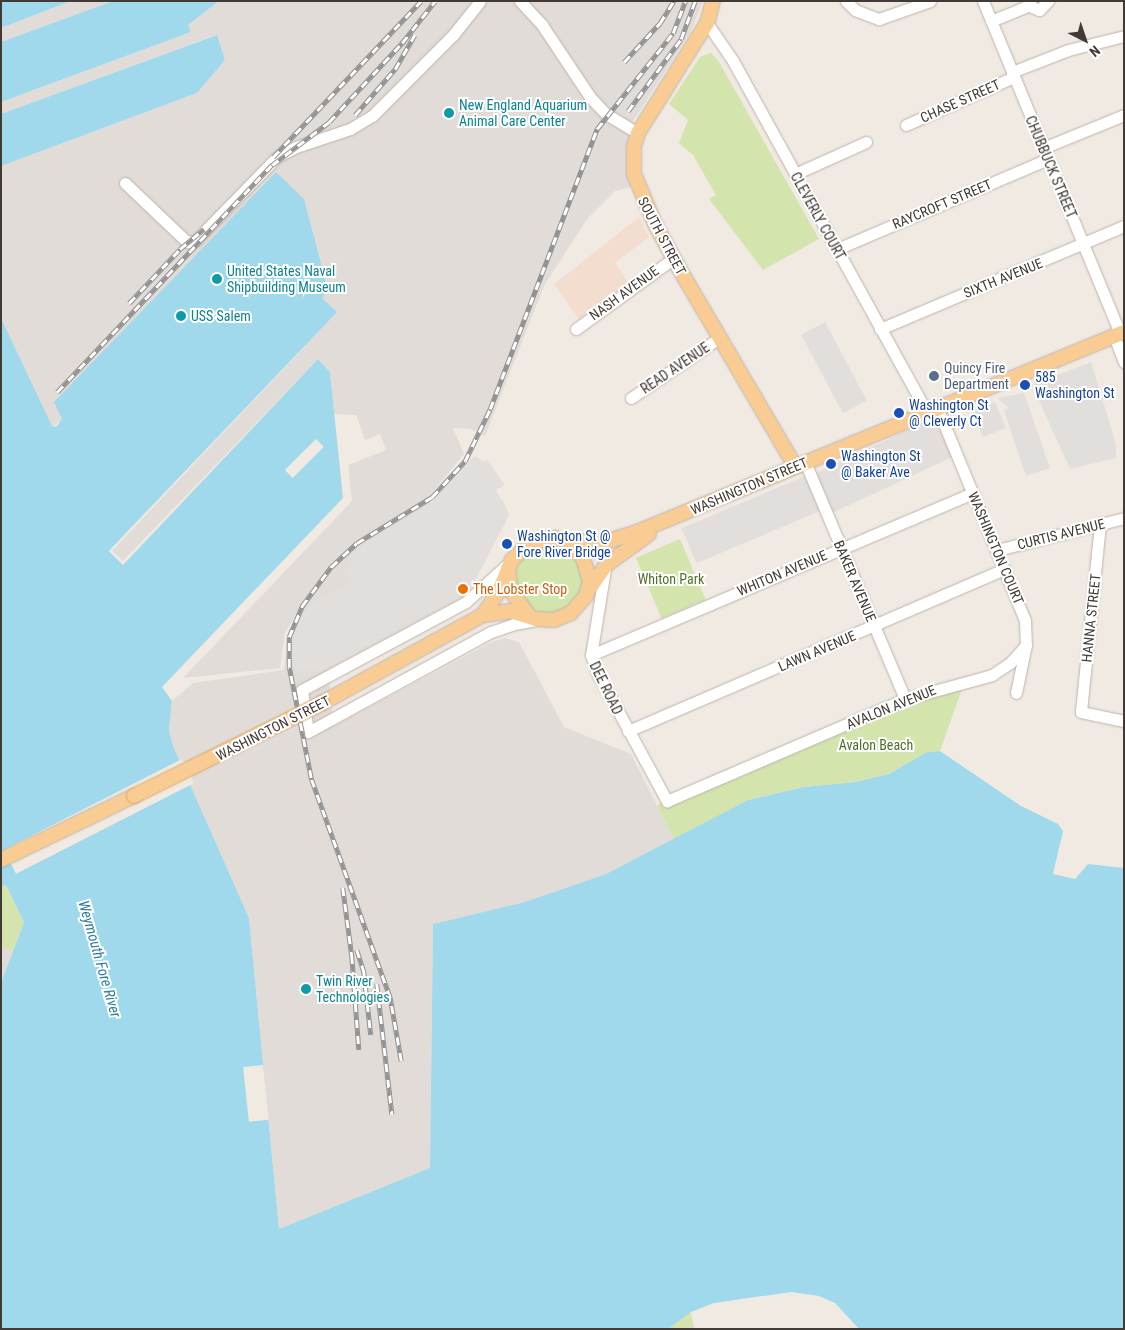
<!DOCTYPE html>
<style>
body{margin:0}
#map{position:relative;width:1125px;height:1330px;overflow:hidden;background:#f1eae3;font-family:"Roboto Condensed",sans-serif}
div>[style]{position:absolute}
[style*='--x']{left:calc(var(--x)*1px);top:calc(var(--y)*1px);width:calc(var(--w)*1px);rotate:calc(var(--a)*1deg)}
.commercial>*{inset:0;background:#f2ddce}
.industrial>*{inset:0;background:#e2dcd8}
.green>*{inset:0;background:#d4e4ad;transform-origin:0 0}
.round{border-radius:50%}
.parking>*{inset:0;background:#e1dedb;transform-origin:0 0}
.water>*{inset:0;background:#a1d9ec}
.pier>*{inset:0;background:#f1eae3;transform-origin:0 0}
.roads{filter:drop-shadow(0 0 1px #beb3a9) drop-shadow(0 0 1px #beb3a9)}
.minor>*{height:11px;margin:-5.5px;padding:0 5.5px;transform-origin:5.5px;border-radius:5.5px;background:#fff}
.major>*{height:14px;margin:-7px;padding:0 7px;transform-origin:7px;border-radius:7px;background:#f9cc93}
.rail>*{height:4.5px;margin-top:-2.25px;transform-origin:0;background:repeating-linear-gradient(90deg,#fff 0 8px,#939393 0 16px);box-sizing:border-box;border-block:1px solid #939393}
.bridges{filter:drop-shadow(0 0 1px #dda564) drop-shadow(0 0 1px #dda564)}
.major-bridge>*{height:14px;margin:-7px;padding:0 7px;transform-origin:7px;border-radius:7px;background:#f9cc93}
.dots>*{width:14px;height:14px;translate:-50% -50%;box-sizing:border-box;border:2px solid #fff;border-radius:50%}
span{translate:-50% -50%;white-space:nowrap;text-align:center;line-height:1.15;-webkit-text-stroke:4px #fff;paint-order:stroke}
.street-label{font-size:14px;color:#423a34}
.culture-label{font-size:14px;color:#0d838f}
.left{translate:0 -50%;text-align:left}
.service-label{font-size:14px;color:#4e5e75}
.transit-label{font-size:14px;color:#164399}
.park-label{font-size:14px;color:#50702a}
.food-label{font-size:14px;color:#c56008}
.water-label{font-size:15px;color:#307d99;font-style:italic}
.frame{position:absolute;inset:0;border:2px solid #423a34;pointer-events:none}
.north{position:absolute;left:1060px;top:15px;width:50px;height:50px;-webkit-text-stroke:4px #fff;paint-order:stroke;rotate:139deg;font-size:14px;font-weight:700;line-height:20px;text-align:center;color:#423a34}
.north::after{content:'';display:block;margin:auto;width:18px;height:22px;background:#423a34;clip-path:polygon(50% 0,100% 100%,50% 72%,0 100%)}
</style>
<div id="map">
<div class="commercial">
<i style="clip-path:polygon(639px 217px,649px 237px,615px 263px,629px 283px,579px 319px,554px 284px)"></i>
</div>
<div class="industrial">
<i style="clip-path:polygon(71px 1px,113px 1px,1px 42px,1px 28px)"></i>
<i style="clip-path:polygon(219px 1px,703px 1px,690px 33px,633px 121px,628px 155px,631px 187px,615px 191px,587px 219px,544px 286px,485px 436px,470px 429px,453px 428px,464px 454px,428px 498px,445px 529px,502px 499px,509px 515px,468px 594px,328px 669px,334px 726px,492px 642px,505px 638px,519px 642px,564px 727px,631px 754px,674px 839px,606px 874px,525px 902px,433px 924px,430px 1168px,279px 1229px,249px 918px,173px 746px,169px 730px,172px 701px,193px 683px,284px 670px,287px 639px,298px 611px,285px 633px,280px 668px,183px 678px,352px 501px,348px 465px,386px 450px,380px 434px,365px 440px,356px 415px,334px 414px,330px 372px,318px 359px,123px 565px,109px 551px,305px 346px,62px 420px,52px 427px,1px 318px,1px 166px,197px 93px,225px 60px,216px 35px,1px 114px,1px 102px,191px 32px,188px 25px)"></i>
<i style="clip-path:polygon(1px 947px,13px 950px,1px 983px)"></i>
</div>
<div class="green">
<i style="clip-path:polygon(711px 53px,718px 60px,819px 239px,763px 270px,709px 199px,716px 195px,693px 155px,679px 143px,688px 120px,669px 104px,700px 57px)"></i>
<i style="left:680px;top:539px;width:66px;height:48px;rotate:67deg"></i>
<i class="round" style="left:515px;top:545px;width:68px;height:68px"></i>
<i style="clip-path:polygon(965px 681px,940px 751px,927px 752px,889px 774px,856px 782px,804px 787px,748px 800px,674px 839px,657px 805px,905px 699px)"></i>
<i style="clip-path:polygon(6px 885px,24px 922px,13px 950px,1px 947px,1px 887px)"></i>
<i style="clip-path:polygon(691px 1312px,694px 1329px,668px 1329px,674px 1324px)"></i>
</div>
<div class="parking">
<i style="left:825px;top:322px;width:89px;height:27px;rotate:62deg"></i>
<i style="clip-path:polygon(1091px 362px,1116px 444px,1116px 458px,1070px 469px,1032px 385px)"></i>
<i style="clip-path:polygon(1024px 393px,1050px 468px,1026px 476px,1004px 410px,1009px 408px,997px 398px)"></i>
<i style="clip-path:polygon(988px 402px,989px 405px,995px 402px,1006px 428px,983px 437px,973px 412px)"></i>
<i style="left:934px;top:418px;width:43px;height:131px;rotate:65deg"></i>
<i style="clip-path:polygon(474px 456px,484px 462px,487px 460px,505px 485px,496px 490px,509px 515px,468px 594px,328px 669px,294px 671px,293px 641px,297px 626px,308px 607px,350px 583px,345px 570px,351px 565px,346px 560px,367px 542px,431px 503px)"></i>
<i style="left:805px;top:476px;width:38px;height:134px;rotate:67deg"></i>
</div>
<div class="water">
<i style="clip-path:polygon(1px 1px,71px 1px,1px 28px)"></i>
<i style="clip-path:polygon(113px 1px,219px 1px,188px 25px,191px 32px,1px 102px,1px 42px)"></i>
<i style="clip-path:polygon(217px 35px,225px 60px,197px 93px,1px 166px,1px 114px)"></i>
<i style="clip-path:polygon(276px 172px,304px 199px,328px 290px,322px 298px,337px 312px,109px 551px,123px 564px,318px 359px,330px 372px,343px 498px,162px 687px,172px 701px,169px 730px,173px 746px,249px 918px,279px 1229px,430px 1168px,433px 924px,525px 902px,606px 874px,748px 800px,804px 787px,856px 782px,889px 774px,927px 752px,940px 751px,1021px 806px,1058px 824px,1063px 831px,1053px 874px,1075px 879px,1088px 864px,1124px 868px,1124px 1329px,859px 1329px,835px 1303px,819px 1296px,791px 1292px,714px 1303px,691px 1312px,668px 1329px,1px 1329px,1px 983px,24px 922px,6px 885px,1px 887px,1px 318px,52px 426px,56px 427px,62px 419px,54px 402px)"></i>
</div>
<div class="pier">
<i style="clip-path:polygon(305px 346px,112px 551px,123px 561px,318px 359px,123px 565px,109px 551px)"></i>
<i style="left:316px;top:439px;width:11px;height:44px;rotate:45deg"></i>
<i style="left:182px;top:759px;width:27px;height:200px;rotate:63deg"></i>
<i style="left:263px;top:1065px;width:55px;height:20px;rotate:84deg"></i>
</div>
<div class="roads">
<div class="minor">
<i style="--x:520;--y:1;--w:33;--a:47"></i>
<i style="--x:542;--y:25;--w:87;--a:56.3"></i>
<i style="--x:590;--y:97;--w:23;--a:47"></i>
<i style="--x:606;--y:114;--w:37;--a:31"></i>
<i style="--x:846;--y:1;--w:13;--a:45"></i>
<i style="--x:855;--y:10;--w:26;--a:21"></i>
<i style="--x:879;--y:19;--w:54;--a:-19.4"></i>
<i style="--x:983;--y:1;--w:359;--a:67.6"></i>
<i style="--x:1028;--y:1;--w:7;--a:56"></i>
<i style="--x:1032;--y:7;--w:8;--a:23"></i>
<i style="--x:1039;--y:10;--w:13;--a:-45"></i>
<i style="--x:991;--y:21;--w:42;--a:-22.3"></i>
<i style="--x:707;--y:23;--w:46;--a:55.6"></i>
<i style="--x:733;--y:61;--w:400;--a:61.1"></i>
<i style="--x:1012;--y:72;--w:60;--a:-21.4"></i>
<i style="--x:1068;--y:50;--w:58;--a:-14"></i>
<i style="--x:906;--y:125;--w:118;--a:-24"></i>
<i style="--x:1043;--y:148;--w:87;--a:-22.2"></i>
<i style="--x:795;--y:174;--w:78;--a:-24.3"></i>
<i style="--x:125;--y:183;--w:86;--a:43.6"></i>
<i style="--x:187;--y:242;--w:8;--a:-7"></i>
<i style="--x:195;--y:241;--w:117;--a:-45.7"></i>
<i style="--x:277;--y:157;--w:21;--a:-28"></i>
<i style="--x:296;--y:147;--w:57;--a:-18.4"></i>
<i style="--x:350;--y:129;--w:26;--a:-31"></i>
<i style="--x:372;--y:116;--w:115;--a:-45"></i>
<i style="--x:453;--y:35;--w:43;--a:-51.5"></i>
<i style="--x:837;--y:249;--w:229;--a:-23.1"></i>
<i style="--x:576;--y:329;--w:121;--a:-35.9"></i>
<i style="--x:880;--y:329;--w:265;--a:-22.9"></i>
<i style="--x:1114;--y:336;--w:28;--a:69"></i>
<i style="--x:631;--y:398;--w:107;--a:-34.3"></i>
<i style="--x:937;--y:407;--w:230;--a:67.6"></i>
<i style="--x:1025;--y:620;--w:25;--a:88"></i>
<i style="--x:1026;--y:645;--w:49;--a:101.8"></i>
<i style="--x:805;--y:462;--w:257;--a:67.1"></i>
<i style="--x:1100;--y:524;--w:189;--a:95.8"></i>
<i style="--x:1081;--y:712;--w:44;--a:11.8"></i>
<i style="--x:997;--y:550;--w:131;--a:-14.1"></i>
<i style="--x:511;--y:561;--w:61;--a:137.7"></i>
<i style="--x:466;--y:602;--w:186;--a:151.8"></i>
<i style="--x:302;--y:690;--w:42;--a:81.9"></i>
<i style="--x:308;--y:732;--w:209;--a:-28.7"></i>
<i style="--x:491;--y:632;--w:24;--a:-19"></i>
<i style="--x:514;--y:624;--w:23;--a:-10"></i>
<i style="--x:605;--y:569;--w:87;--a:99.2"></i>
<i style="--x:591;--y:655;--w:20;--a:70"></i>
<i style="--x:598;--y:674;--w:145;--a:61.5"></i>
<i style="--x:667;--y:801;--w:259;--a:-23.2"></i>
<i style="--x:905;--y:699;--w:90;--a:-15.4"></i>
<i style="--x:992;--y:675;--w:22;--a:-34"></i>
<i style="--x:1010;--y:663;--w:24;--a:-48"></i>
<i style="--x:591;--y:655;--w:415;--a:-23"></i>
<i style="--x:628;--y:731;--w:410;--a:-23.3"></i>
</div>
<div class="major">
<i style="--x:713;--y:1;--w:23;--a:105"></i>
<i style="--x:707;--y:23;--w:130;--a:122.1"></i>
<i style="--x:638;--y:133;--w:15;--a:106"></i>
<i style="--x:634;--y:147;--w:27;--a:90"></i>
<i style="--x:634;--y:174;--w:54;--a:67.2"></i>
<i style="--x:655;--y:224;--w:52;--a:61.5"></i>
<i style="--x:680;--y:270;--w:227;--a:59.6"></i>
<i style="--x:568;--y:541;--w:35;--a:3"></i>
<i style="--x:603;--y:543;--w:36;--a:-18"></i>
<i style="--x:637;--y:532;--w:526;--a:-22.33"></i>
<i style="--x:590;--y:588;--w:28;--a:-55"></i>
<i style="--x:606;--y:565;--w:53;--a:-35.8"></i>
<i style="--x:483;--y:615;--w:29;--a:-56"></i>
<i style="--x:499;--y:591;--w:21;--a:-67"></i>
<i style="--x:322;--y:703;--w:183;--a:-28.7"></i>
<i style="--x:483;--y:615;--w:27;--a:-8"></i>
<i style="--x:510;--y:611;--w:27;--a:17"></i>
<i style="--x:536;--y:619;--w:18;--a:3"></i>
<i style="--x:554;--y:620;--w:18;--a:-22"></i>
<i style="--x:571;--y:613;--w:23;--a:-49"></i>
<i style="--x:586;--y:596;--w:16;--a:-75"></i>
<i style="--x:590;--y:581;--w:24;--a:-107"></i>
<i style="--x:583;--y:558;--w:23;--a:-131"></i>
<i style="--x:568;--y:541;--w:13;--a:-167"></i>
<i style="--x:555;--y:538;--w:25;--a:169"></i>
<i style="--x:530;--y:543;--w:25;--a:137"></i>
<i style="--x:512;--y:560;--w:10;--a:114"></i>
<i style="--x:508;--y:569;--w:22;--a:82"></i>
<i style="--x:511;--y:591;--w:32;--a:54"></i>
<i style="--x:1;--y:860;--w:148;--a:-25.7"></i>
</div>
</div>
<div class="rail">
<i style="--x:624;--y:62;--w:53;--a:-47.3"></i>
<i style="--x:660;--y:23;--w:26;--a:-58"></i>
<i style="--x:628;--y:111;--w:89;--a:-53.6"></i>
<i style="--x:681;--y:39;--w:40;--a:-69.8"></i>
<i style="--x:355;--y:115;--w:61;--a:-49"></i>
<i style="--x:395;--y:69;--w:39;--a:-60"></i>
<i style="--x:273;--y:157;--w:215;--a:-46.5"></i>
<i style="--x:129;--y:303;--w:74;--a:-46.6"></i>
<i style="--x:180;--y:249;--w:31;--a:-40"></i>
<i style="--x:57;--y:392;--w:313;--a:-46.6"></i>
<i style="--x:272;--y:165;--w:71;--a:-37"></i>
<i style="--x:329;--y:122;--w:108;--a:-47.3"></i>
<i style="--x:402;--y:43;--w:53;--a:-51.8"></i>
<i style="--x:343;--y:888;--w:69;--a:82.5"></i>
<i style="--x:352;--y:956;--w:94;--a:85.7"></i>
<i style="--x:357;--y:950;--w:23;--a:72"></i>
<i style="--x:364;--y:972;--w:63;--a:83.7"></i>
<i style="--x:377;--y:984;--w:131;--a:83.4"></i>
<i style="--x:401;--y:1061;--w:64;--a:-99.9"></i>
<i style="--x:390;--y:998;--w:234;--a:-109.8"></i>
<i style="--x:311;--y:778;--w:113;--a:-101.2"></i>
<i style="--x:289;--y:667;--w:30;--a:-90"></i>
<i style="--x:289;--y:637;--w:34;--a:-67"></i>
<i style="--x:302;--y:606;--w:49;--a:-53.4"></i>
<i style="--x:331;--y:567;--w:35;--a:-43"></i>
<i style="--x:357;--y:543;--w:88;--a:-31.5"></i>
<i style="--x:432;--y:497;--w:49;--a:-47.5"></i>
<i style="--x:465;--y:461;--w:58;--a:-64.3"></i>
<i style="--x:490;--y:409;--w:300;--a:-69.1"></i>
<i style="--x:597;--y:129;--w:122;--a:-51.6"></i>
<i style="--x:673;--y:33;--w:34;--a:-69"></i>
</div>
<div class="bridges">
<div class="major-bridge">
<i style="--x:134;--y:796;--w:210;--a:-26.3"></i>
</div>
</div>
<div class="dots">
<i style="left:449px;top:113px;background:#0f9aa8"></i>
<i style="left:217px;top:279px;background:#0f9aa8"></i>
<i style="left:181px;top:316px;background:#0f9aa8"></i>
<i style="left:934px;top:376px;background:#5c6f8a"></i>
<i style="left:1025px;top:385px;background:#1a4fb4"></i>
<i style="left:899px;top:413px;background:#1a4fb4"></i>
<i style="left:831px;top:464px;background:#1a4fb4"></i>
<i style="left:507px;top:544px;background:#1a4fb4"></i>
<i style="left:463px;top:589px;background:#e8710a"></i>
<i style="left:306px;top:989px;background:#0f9aa8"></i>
</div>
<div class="street-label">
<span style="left:960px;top:101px;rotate:-24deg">CHASE STREET</span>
<span style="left:1051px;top:167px;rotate:67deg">CHUBBUCK STREET</span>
<span style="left:942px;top:204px;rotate:-23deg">RAYCROFT STREET</span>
<span style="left:818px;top:216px;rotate:61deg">CLEVERLY COURT</span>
<span style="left:662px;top:236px;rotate:62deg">SOUTH STREET</span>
<span style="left:1003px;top:278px;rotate:-22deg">SIXTH AVENUE</span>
<span style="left:624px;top:293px;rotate:-36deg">NASH AVENUE</span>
<span style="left:675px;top:368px;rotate:-34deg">READ AVENUE</span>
<span style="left:749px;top:486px;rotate:-23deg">WASHINGTON STREET</span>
<span style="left:1061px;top:534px;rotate:-14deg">CURTIS AVENUE</span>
<span style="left:996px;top:548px;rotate:67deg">WASHINGTON COURT</span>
<span style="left:782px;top:573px;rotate:-23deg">WHITON AVENUE</span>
<span style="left:855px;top:581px;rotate:67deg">BAKER AVENUE</span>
<span style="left:1091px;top:618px;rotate:-84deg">HANNA STREET</span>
<span style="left:817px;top:651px;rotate:-23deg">LAWN AVENUE</span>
<span style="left:606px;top:688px;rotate:64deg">DEE ROAD</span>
<span style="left:891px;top:707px;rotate:-22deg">AVALON AVENUE</span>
<span style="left:273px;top:728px;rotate:-27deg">WASHINGTON STREET</span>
</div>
<div class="culture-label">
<span class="left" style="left:459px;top:113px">New England Aquarium<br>Animal Care Center</span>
<span class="left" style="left:227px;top:279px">United States Naval<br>Shipbuilding Museum</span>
<span class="left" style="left:191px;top:316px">USS Salem</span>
<span class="left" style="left:316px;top:989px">Twin River<br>Technologies</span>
</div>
<div class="service-label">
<span class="left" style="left:944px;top:376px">Quincy Fire<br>Department</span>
</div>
<div class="transit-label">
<span class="left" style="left:1035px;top:385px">585<br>Washington St</span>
<span class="left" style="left:909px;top:413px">Washington St<br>@ Cleverly Ct</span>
<span class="left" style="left:841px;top:464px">Washington St<br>@ Baker Ave</span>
<span class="left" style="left:517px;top:544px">Washington St @<br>Fore River Bridge</span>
</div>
<div class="park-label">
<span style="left:671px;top:579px">Whiton Park</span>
<span style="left:876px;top:745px">Avalon Beach</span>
</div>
<div class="food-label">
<span class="left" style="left:473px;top:589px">The Lobster Stop</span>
</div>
<div class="water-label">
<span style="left:99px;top:959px;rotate:74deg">Weymouth Fore River</span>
</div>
<div class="frame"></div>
<div class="north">N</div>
</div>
